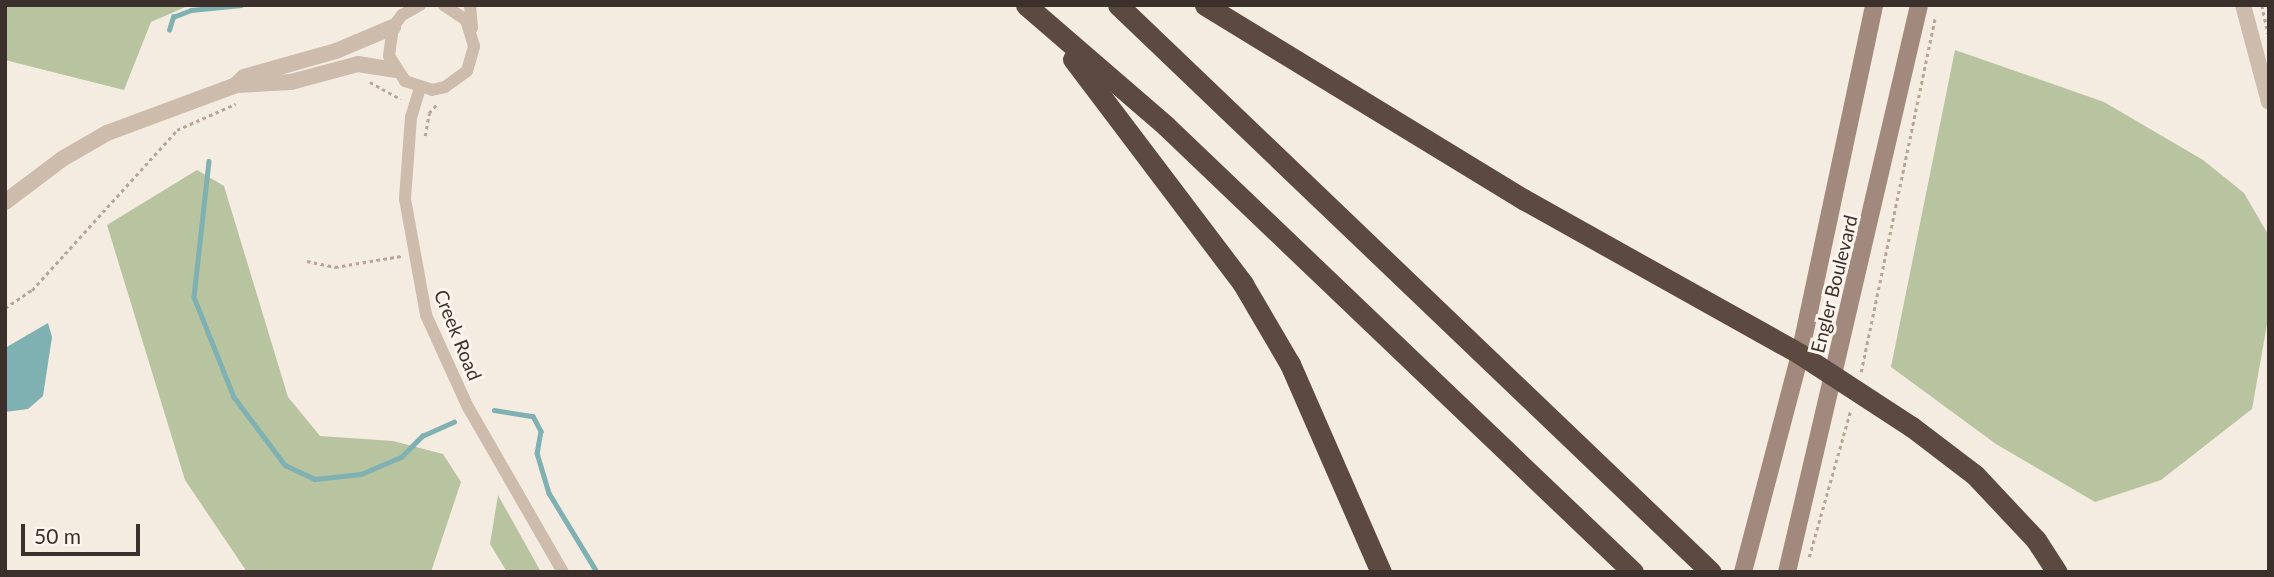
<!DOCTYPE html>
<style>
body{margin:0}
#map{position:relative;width:2274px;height:577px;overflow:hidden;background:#f4ebe1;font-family:Lato,sans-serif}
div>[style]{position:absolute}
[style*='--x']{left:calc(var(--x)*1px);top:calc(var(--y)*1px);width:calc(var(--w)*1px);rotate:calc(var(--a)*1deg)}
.green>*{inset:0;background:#b8c4a0}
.water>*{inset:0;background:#7fb0b2}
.stream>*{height:4.5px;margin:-2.25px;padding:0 2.25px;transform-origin:2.25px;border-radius:2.25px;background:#7fb0b2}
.path>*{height:2.5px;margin-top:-1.25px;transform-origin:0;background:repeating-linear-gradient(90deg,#b9a596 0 3.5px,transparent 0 7px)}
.minor>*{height:12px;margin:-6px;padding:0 6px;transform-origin:6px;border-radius:6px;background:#cdbbac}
.tertiary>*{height:16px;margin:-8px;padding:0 8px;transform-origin:8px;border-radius:8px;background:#cdbbac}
.secondary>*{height:18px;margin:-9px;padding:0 9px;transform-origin:9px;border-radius:9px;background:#a18a7d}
.motorway>*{height:21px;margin:-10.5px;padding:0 10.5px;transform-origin:10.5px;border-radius:10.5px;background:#5c4a42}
span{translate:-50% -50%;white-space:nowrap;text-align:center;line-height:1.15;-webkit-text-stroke:6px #fbf5ee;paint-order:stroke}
.street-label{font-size:19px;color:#3b302b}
.frame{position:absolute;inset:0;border:7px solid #3b302b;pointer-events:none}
.scale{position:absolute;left:21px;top:524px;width:119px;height:32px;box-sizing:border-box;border:4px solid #3b302b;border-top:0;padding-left:9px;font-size:21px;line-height:24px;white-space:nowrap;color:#3b302b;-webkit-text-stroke:5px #fbf5ee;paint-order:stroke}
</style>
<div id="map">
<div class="green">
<i style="clip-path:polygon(5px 5px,190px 5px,151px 22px,124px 90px,5px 60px)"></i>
<i style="clip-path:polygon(1955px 50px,2104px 102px,2203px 160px,2244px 193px,2269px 236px,2269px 313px,2252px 409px,2161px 480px,2095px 502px,1996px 444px,1891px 367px)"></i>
<i style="clip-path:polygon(197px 170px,224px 186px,288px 397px,320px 436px,393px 441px,443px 454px,461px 482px,431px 572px,247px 572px,185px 480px,107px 225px)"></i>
<i style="clip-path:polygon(498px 495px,541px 572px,507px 572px,490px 544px)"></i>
</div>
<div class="water">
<i style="clip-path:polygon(48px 323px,52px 337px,43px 396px,28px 409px,5px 412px,5px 348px)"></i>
</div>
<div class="stream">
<i style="--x:169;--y:30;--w:14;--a:-73"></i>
<i style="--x:173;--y:17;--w:19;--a:-21"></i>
<i style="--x:191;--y:10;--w:50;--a:-5.7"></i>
<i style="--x:209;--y:161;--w:137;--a:96.3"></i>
<i style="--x:194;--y:297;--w:108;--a:68.2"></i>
<i style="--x:234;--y:397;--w:85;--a:53.1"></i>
<i style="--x:285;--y:465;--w:33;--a:25"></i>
<i style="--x:315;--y:479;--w:46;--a:-6.2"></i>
<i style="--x:361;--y:474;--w:43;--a:-23"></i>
<i style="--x:401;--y:457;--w:30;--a:-45"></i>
<i style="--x:422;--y:436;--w:35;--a:-24"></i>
<i style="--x:494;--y:410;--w:39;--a:9"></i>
<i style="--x:533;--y:416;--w:17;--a:62"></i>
<i style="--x:541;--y:431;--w:22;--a:100"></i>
<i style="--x:537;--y:453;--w:42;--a:73.3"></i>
<i style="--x:549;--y:493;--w:92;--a:58.7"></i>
</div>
<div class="path">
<i style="--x:2262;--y:5;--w:29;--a:78"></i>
<i style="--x:370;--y:82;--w:35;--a:29"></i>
<i style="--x:425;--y:136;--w:23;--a:-80"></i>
<i style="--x:429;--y:113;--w:12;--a:-48"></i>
<i style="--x:307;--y:261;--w:29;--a:12"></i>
<i style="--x:335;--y:267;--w:67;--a:-9.5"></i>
<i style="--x:5;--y:308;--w:32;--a:-34"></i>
<i style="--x:32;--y:290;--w:216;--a:-47.8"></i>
<i style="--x:177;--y:130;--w:64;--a:-24.1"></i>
<i style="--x:1861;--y:372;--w:361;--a:-78.2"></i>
<i style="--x:1809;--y:557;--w:154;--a:-74.2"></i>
</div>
<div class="minor">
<i style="--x:420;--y:5;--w:21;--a:151"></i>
<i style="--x:402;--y:15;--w:15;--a:127"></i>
<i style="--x:393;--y:27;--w:29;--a:98"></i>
<i style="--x:389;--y:56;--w:30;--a:57"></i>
<i style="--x:405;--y:81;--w:28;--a:18"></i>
<i style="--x:432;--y:90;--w:13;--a:-13"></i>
<i style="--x:445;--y:87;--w:27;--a:-36"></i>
<i style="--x:467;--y:71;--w:26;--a:-74"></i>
<i style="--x:474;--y:46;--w:27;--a:-107"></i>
<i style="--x:466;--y:20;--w:27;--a:-146"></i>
<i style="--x:470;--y:5;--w:23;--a:85"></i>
<i style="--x:420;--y:88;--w:30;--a:107"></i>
<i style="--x:411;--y:117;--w:82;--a:94.2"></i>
<i style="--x:405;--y:199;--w:118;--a:79.7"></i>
<i style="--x:426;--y:315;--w:101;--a:65.5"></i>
<i style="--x:468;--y:407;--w:190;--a:60.1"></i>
</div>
<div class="tertiary">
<i style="--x:2243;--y:5;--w:100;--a:75"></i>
<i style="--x:236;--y:85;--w:55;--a:-3.1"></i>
<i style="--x:291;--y:82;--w:69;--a:-15"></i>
<i style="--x:358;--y:64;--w:37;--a:9"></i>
<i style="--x:5;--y:202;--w:71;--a:-37"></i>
<i style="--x:62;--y:159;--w:52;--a:-30"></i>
<i style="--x:107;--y:133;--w:138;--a:-20.4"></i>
<i style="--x:236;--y:85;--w:11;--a:-45"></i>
<i style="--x:244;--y:77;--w:96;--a:-15.8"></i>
<i style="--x:336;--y:51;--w:62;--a:-22.8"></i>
</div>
<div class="secondary">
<i style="--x:1743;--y:572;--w:225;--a:-75.3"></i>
<i style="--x:1800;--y:354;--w:357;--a:-78"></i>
<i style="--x:1787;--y:572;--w:582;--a:-76.89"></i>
</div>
<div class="motorway">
<i style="--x:1026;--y:5;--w:185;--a:40.8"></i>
<i style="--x:1166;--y:126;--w:646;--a:43.68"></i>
<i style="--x:1118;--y:5;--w:820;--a:43.72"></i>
<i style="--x:1205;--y:5;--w:373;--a:31.4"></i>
<i style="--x:1523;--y:199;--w:317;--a:29.2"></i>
<i style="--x:1800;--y:354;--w:134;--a:33.1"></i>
<i style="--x:1912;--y:427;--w:79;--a:37.3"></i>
<i style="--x:1975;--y:475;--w:89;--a:46.8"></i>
<i style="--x:2036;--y:540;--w:38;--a:57"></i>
<i style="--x:1073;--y:59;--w:282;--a:52.9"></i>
<i style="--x:1243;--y:284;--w:93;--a:59.6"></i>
<i style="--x:1290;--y:364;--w:227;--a:66.4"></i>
</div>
<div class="street-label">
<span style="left:1834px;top:284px;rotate:-76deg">Engler Boulevard</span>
<span style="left:458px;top:335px;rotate:68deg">Creek Road</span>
</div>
<div class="frame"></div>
<div class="scale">50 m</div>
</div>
